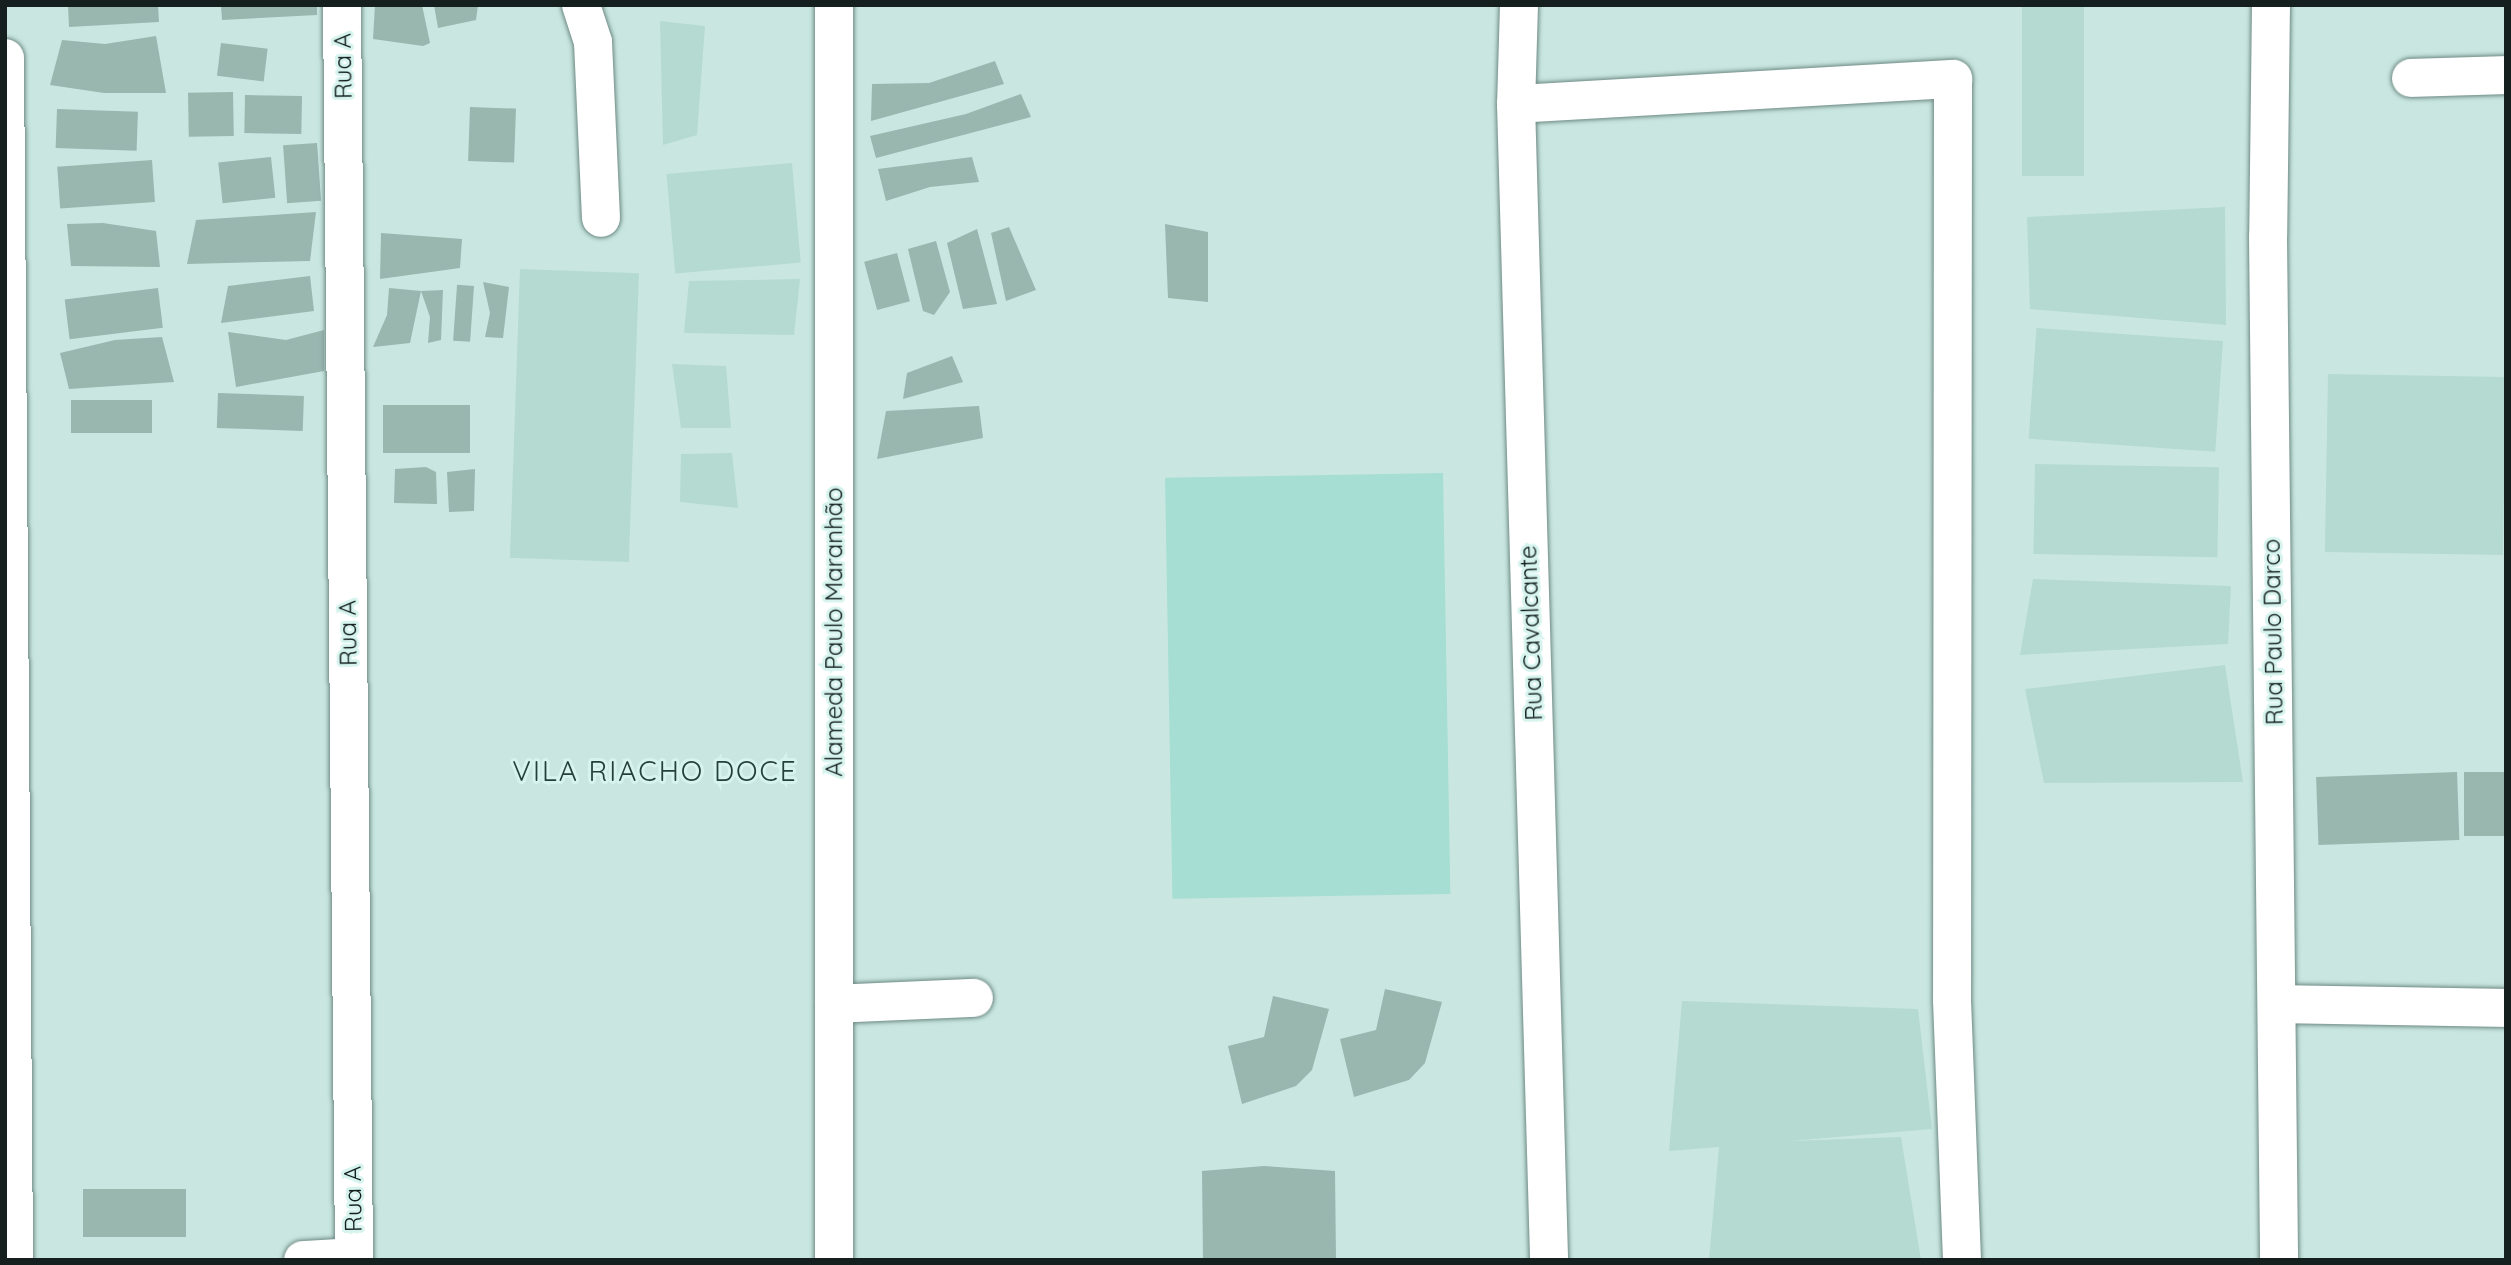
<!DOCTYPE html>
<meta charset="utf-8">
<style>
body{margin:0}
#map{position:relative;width:2511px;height:1265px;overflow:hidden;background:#c9e7e0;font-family:Quicksand,sans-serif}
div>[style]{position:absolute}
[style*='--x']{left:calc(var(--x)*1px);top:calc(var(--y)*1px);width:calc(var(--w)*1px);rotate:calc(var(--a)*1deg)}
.built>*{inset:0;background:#b4dad2;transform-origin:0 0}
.green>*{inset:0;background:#a6ded3;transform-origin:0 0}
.building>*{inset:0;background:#99b6af;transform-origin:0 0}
.roads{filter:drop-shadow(0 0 2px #6e8a84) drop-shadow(0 0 2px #6e8a84)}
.minor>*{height:38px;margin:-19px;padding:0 19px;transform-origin:19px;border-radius:19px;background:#fff}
span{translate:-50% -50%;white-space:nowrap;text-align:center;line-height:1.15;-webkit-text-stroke:6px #d6f4ed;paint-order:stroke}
.street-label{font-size:24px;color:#15201e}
.quarter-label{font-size:28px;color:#253f3a;letter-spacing:2px}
.frame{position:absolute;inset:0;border:7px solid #15201e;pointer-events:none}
</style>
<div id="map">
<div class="built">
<i style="left:2022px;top:5px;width:62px;height:171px"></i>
<i style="clip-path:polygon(660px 21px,705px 26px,697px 135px,663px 145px)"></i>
<i style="left:792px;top:163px;width:100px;height:126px;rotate:85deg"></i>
<i style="clip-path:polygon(2225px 207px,2226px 325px,2030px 309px,2027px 217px)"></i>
<i style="left:520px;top:269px;width:119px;height:289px;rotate:2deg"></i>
<i style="clip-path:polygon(800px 279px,794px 335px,684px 333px,689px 281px)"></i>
<i style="left:2223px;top:341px;width:111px;height:187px;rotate:94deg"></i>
<i style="clip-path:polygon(672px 364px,726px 366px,731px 428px,681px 428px)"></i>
<i style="left:2328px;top:374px;width:178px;height:178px;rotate:1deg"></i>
<i style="clip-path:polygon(732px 453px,738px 508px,680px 502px,681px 454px)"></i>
<i style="left:2035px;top:464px;width:184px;height:90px;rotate:1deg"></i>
<i style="clip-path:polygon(2033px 579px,2231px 586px,2228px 644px,2020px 655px)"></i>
<i style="clip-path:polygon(2225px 665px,2243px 782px,2044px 783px,2025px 689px)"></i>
<i style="clip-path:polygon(1682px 1001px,1918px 1009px,1932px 1129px,1790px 1141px,1901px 1137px,1921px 1260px,1709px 1260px,1719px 1147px,1669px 1151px)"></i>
</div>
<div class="green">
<i style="left:1443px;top:473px;width:421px;height:278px;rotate:89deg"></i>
</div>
<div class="building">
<i style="clip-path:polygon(68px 5px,158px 5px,159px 22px,69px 27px)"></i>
<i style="clip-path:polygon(221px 5px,317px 5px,317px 15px,222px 20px)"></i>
<i style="clip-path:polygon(375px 5px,422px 5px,430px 43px,423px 46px,373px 39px)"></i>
<i style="clip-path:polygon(434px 5px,478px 5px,476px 20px,438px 28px)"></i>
<i style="clip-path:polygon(156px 36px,166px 93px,104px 93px,50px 85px,62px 40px,105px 44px)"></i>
<i style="left:221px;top:43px;width:47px;height:33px;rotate:7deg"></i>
<i style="clip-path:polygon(995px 61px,1004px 84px,871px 121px,872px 84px,929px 83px)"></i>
<i style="left:233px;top:92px;width:44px;height:45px;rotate:89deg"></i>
<i style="clip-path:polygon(1021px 94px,1031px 117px,876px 158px,870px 136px,966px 114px)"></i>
<i style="left:245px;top:95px;width:57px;height:38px;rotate:1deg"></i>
<i style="left:470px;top:107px;width:46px;height:54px;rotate:2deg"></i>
<i style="left:57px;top:109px;width:81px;height:39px;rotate:2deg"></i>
<i style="left:317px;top:143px;width:58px;height:34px;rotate:86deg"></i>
<i style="left:271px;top:157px;width:41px;height:53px;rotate:84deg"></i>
<i style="clip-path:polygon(972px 157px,979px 182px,930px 187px,886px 201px,878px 169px)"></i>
<i style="left:152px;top:160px;width:42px;height:95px;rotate:86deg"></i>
<i style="clip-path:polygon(316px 212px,310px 261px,187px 264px,196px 220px)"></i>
<i style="clip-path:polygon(103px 223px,156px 231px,160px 267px,71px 266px,67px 224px)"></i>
<i style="clip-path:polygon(1165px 224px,1208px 232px,1208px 302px,1168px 298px)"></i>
<i style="clip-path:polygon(1009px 227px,1036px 290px,1006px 301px,991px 233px)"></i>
<i style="clip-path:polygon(977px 229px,997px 304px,963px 309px,947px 243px)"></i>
<i style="clip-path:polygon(381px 233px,462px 239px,460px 268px,380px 279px)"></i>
<i style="clip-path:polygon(936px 241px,950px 292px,934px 315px,923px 311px,908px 249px)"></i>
<i style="left:897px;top:253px;width:50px;height:34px;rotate:75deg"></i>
<i style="clip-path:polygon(310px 276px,314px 311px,221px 323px,228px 286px)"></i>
<i style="clip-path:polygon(483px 282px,509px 287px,503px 338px,485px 337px,490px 313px)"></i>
<i style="left:474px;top:286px;width:56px;height:17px;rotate:94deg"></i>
<i style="left:158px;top:288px;width:40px;height:94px;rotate:83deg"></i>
<i style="clip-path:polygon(389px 288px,421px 291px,410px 343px,373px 347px,387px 315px)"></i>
<i style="clip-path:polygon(443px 290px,441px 340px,428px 343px,430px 317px,421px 291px)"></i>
<i style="clip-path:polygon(324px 330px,324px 371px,236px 387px,228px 332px,286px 340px)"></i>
<i style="clip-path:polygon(162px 337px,174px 382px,69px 389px,60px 353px,115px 340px)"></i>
<i style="clip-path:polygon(952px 356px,963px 382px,903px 399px,907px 373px)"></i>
<i style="left:218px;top:393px;width:86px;height:35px;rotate:2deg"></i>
<i style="left:71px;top:400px;width:81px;height:33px"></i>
<i style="left:383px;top:405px;width:87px;height:48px"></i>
<i style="clip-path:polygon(979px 406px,983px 438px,877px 459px,886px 411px)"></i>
<i style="clip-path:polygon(426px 467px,436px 472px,437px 504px,394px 503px,395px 469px)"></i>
<i style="clip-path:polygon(475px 469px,474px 511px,449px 512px,447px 472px)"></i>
<i style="left:2457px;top:772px;width:68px;height:141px;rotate:88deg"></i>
<i style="left:2506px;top:772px;width:64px;height:42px;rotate:90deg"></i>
<i style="clip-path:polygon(1385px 989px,1442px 1002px,1425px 1063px,1409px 1080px,1354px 1097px,1340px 1039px,1376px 1030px)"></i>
<i style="clip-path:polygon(1273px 996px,1329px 1009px,1312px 1070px,1296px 1086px,1242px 1104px,1228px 1046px,1264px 1037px)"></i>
<i style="clip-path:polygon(1264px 1166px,1335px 1171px,1336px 1260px,1203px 1260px,1202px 1171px)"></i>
<i style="left:186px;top:1189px;width:48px;height:103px;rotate:90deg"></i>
</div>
<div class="roads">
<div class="minor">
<i style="--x:342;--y:5;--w:1255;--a:89.45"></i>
<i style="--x:581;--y:5;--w:39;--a:72"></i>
<i style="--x:593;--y:42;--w:176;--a:87.4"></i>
<i style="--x:1519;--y:5;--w:99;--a:91.7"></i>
<i style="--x:1516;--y:104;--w:1156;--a:88.36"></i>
<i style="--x:2271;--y:5;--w:231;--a:90.7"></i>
<i style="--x:2268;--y:236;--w:1024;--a:89.38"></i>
<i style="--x:5;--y:58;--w:1202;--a:89.57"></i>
<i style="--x:2411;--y:78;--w:95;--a:-1.8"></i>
<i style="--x:1516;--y:104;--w:438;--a:-3.3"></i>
<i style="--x:1953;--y:79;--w:921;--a:90.06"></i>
<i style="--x:1952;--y:1000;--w:260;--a:87.8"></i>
<i style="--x:834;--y:1004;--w:140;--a:-2.5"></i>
<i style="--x:2278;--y:1004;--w:228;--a:1"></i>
<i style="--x:303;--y:1260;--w:51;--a:-3.4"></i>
<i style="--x:834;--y:1260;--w:1255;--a:-90"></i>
</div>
</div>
<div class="street-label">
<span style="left:343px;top:66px;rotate:-91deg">Rua A</span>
<span style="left:834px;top:632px;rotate:-90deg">Alameda Paulo Maranhão</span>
<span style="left:2273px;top:632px;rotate:-91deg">Rua Paulo Darco</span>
<span style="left:348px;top:633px;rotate:-91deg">Rua A</span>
<span style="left:1531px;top:633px;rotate:-92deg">Rua Cavalcante</span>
<span style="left:353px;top:1199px;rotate:-91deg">Rua A</span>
</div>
<div class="quarter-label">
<span style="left:655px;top:771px">VILA RIACHO DOCE</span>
</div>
<div class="frame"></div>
</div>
